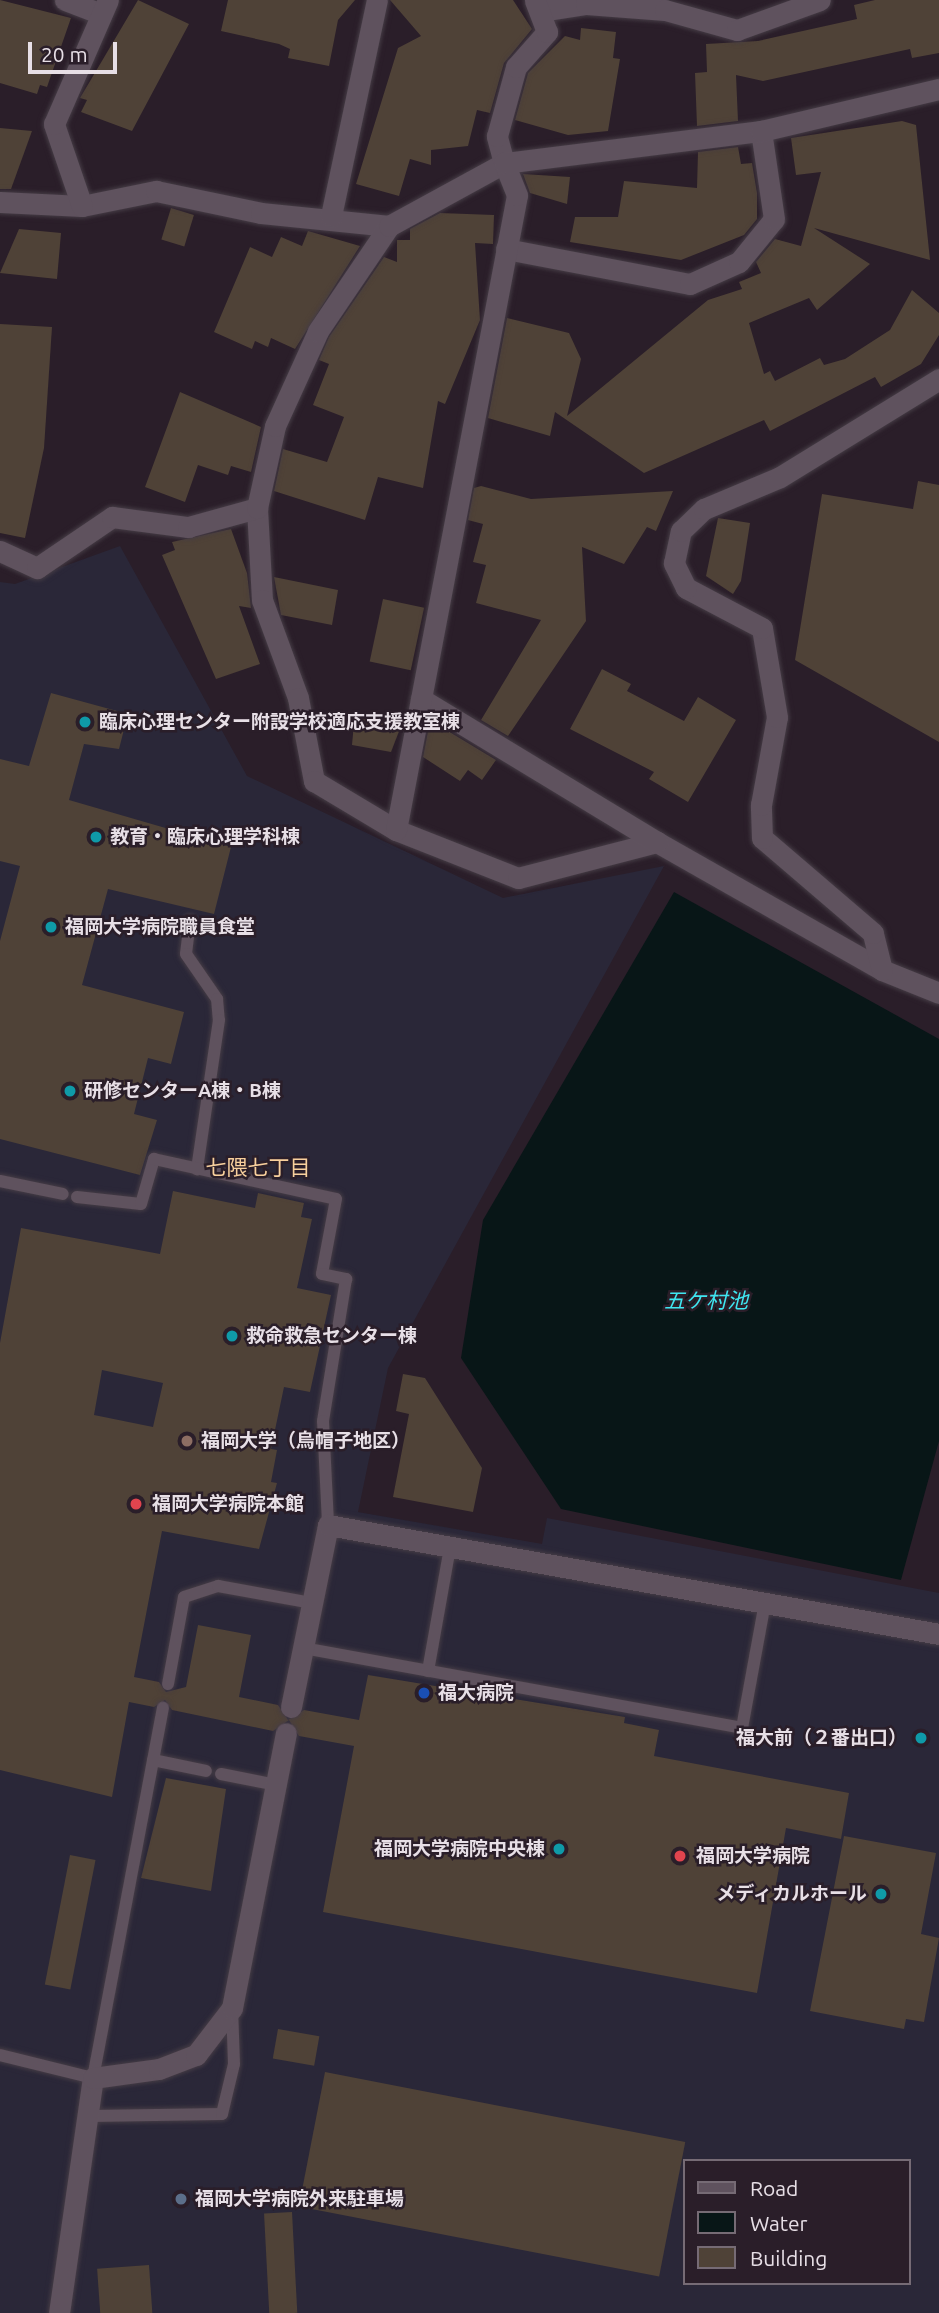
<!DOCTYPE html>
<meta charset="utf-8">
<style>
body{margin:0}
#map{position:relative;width:939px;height:2313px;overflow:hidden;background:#2a1e29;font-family:Ubuntu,"Noto Sans JP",sans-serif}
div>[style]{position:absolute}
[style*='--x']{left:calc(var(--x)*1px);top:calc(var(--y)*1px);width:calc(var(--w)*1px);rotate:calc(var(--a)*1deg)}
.education>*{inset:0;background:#2a2738}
.water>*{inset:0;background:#081617}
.building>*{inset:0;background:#4f4237;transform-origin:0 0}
.roads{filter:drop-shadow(0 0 2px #453c45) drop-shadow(0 0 2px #453c45)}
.lane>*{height:12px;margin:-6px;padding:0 6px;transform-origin:6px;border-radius:6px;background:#5f525e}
.street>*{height:21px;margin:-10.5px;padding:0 10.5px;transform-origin:10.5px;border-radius:10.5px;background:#5f525e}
.secondary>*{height:21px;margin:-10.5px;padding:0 10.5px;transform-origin:10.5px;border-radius:10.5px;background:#5f525e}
.dots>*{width:19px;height:19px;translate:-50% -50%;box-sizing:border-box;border:4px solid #2a1e29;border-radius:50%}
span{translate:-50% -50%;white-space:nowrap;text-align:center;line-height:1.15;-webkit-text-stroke:5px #2a1e29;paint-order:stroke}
.poi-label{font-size:19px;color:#e7dfe6;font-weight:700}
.left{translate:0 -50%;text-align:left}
.right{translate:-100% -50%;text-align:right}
.neighbourhood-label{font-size:21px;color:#f8d09d}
.water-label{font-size:21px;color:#3fe6f1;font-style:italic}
.legend{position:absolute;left:683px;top:2159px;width:228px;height:126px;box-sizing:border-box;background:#2a1e29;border:2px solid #766b75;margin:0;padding:9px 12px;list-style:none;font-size:21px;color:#e7dfe6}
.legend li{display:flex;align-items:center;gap:14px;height:35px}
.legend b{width:35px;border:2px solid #766b75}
.scale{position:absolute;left:28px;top:42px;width:89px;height:32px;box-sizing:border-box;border:4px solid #e7dfe6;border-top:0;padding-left:9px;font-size:21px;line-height:24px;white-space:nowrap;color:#e7dfe6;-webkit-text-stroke:5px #2a1e29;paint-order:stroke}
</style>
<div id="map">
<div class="education">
<i style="clip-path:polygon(evenodd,120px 546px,247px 776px,503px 898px,664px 866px,388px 1368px,358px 1512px,542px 1544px,547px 1518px,939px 1593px,939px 2313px,0 2313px,0 582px,15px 584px,120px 546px,685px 2161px,909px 2161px,909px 2283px,685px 2283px,685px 2161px)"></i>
</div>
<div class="water">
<i style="clip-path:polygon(674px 892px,939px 1039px,939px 1441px,901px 1580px,561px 1509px,461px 1358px,483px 1220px)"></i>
</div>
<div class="building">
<i style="clip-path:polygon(0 0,71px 18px,47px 87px,40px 85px,37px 94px,0 83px)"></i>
<i style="clip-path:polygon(138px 0,189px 24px,132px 131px,81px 112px,87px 100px,80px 98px)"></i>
<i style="clip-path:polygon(228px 0,355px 0,338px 20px,329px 66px,288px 58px,290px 49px,279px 44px,221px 31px)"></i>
<i style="clip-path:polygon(390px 0,513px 0,532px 29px,504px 63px,490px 113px,477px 110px,468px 146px,431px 150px,431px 165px,410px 159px,399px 196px,356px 184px,398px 48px,421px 36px)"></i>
<i style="clip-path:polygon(875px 0,939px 0,939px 53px,912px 58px,910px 49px,763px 81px,736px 75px,738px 121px,697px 126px,695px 73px,707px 72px,706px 44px,758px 41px,857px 19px,854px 5px)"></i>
<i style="clip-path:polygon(581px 28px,616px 32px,613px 58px,620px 59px,608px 131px,568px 135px,515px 120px,528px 73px,565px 36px,580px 40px)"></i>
<i style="clip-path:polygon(902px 121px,916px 125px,930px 260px,814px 228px,870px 264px,817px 310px,809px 298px,749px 323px,764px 374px,770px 371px,775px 381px,820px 358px,824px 365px,845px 359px,890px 330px,912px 290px,939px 313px,939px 335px,921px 364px,881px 387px,875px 377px,770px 431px,764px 420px,644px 473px,555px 412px,550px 436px,488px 418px,507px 318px,569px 333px,581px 359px,567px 416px,708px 300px,742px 289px,739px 282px,761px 273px,756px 262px,775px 239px,801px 246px,821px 172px,796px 175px,791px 138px)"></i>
<i style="clip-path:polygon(0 128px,32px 131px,11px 189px,0 189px)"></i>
<i style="clip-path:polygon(738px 147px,741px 164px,752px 163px,757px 193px,757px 219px,744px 235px,681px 260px,570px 242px,575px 217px,618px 217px,624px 181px,697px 188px,698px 152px)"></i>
<i style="clip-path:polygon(523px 174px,570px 177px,567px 204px,530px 193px)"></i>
<i style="left:171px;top:208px;width:24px;height:33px;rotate:17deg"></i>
<i style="clip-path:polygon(440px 213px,494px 215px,493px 244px,475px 243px,480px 320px,445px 404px,438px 401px,423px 488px,378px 477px,365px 520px,274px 491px,283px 449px,327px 462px,344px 417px,313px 405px,329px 364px,319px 360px,329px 337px,384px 257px,397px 262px,397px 240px,410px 240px,410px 229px)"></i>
<i style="clip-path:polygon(19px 229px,61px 233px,57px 279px,0 273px)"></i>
<i style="clip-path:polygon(308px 231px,360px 246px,295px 349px,271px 338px,268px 347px,255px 341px,252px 349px,214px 332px,250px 247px,272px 257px,281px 237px,302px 246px)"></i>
<i style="clip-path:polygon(0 324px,52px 327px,44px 448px,25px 538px,0 533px)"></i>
<i style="clip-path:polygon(180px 392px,261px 427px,251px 472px,231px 466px,228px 475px,198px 465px,185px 502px,145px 487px)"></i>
<i style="clip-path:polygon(918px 481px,939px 485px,939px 742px,795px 660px,822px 494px,913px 509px)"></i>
<i style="clip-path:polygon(481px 486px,531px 499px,673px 491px,656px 531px,647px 527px,624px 564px,582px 547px,586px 621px,508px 736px,481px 720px,541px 620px,476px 603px,486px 565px,473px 562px,483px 524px,468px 520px,474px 488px)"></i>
<i style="clip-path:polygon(718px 518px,750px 523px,741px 581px,733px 594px,706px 576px)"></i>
<i style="clip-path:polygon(231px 529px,247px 573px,251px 608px,239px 606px,260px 664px,216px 679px,162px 555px,175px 550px,172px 542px)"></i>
<i style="clip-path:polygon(274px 577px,338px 590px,332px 625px,281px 615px)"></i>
<i style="left:383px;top:599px;width:42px;height:64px;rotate:12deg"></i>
<i style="clip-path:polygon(602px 669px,631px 684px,627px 691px,684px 721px,698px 697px,736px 720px,688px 802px,649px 779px,654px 772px,570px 729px)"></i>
<i style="clip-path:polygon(51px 693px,128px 714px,119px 749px,84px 744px,69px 800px,231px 847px,214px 914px,108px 889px,82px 985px,184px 1012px,171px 1064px,148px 1058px,134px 1114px,157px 1120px,140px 1175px,0 1139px,0 941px,20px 866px,0 861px,0 759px,29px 766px)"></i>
<i style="clip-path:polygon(355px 712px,403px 721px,391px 752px,352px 745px)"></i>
<i style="clip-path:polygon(438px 725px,496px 760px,482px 780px,468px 770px,460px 781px,423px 757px,429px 726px)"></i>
<i style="clip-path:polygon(evenodd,173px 1191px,255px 1208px,258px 1193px,304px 1203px,301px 1217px,312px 1219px,297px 1288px,331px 1295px,310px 1392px,284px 1387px,271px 1449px,277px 1450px,271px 1482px,277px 1483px,259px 1549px,162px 1531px,134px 1677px,159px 1682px,166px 1692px,186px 1687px,198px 1625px,251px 1635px,239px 1697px,278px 1705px,288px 1720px,304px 1710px,359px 1720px,368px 1675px,625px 1717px,624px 1723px,659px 1730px,654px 1756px,849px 1793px,841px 1839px,786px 1828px,757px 1993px,323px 1912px,354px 1746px,299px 1736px,289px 1720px,273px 1731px,172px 1710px,165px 1700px,154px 1707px,129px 1702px,112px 1797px,0 1770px,0 1343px,21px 1228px,160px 1254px,173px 1191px,102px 1370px,163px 1383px,153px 1427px,94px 1415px,102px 1370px)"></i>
<i style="clip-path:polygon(403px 1374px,425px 1378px,482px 1468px,473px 1512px,393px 1497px,409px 1414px,396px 1411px)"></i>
<i style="clip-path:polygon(166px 1778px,226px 1789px,211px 1891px,141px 1878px)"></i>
<i style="clip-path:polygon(844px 1836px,936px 1853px,921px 1934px,939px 1938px,924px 2022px,906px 2019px,904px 2029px,810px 2011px)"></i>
<i style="left:70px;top:1855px;width:26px;height:132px;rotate:11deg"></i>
<i style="left:278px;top:2029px;width:42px;height:30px;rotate:10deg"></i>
<i style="left:325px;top:2072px;width:367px;height:137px;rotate:11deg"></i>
<i style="left:292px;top:2212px;width:101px;height:28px;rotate:87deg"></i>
<i style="left:149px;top:2265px;width:48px;height:52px;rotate:86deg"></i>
</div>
<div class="roads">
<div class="lane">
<i style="--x:190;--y:921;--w:33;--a:97"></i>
<i style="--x:186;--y:954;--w:55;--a:55.4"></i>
<i style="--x:217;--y:999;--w:21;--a:85"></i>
<i style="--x:219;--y:1020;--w:151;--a:98.4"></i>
<i style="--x:0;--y:1181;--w:64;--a:11.7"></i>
<i style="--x:77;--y:1197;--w:64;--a:6.2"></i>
<i style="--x:141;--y:1204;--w:47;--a:-73.9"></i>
<i style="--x:154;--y:1159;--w:186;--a:12.4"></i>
<i style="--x:336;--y:1199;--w:76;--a:100.6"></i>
<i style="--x:322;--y:1274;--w:25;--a:12"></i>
<i style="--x:346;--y:1279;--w:144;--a:99.2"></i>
<i style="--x:323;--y:1421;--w:104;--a:87.2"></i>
<i style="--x:303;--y:1648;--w:446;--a:10.3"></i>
<i style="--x:742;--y:1728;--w:127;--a:-79.6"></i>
<i style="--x:428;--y:1671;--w:126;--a:-79.9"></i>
<i style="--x:168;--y:1684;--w:88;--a:-79.6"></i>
<i style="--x:184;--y:1597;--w:36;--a:-18"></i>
<i style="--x:218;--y:1586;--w:96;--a:10.3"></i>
<i style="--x:153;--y:1760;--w:54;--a:11.7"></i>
<i style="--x:221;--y:1774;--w:56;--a:11.3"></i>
<i style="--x:0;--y:2055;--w:96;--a:13.9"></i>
<i style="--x:93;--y:2078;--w:377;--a:-79.3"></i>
<i style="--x:90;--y:2116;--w:132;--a:-0.9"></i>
<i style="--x:222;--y:2114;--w:51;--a:-76.5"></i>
<i style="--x:234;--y:2064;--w:56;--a:-92"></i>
</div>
<div class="street">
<i style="--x:65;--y:0;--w:39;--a:21"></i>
<i style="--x:540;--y:11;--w:47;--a:-8.7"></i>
<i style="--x:586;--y:4;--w:79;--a:4.3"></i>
<i style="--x:665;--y:10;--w:75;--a:15.5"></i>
<i style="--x:737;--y:30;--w:88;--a:-19.9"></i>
<i style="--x:0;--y:202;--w:82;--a:2.8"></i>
<i style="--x:82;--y:206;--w:76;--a:-11.5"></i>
<i style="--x:156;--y:191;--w:107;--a:11.8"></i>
<i style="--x:261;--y:213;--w:129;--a:5.8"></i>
<i style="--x:82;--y:206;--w:87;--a:-108.9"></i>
<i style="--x:54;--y:124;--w:135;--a:-66.5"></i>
<i style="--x:331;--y:216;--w:221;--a:-78"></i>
<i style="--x:506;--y:249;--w:187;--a:10.8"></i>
<i style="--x:690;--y:284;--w:54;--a:-24.2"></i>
<i style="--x:739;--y:262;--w:55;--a:-50.9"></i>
<i style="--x:774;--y:219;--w:89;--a:-98.4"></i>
<i style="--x:257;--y:508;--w:92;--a:86.9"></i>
<i style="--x:262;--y:600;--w:104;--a:69.8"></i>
<i style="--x:298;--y:698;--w:85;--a:79.1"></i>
<i style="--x:314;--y:781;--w:96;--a:30.9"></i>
<i style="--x:396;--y:830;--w:131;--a:21.5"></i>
<i style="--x:518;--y:878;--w:144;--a:-14.5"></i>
<i style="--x:657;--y:842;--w:259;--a:29.6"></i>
<i style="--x:882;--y:970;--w:61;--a:22"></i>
<i style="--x:0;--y:551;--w:41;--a:24.7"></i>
<i style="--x:37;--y:568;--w:91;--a:-34.2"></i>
<i style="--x:112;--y:517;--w:77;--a:7.5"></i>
<i style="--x:188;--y:527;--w:72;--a:-15.4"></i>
<i style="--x:257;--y:508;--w:84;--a:-77.6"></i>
<i style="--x:275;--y:426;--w:104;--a:-65.6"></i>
<i style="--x:318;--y:331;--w:127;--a:-55.9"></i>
<i style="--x:389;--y:226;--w:131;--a:-28.7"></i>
<i style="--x:504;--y:163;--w:28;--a:-105"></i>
<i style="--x:497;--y:136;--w:72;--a:-74.6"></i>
<i style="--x:516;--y:67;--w:47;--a:-48.5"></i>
<i style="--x:547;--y:32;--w:34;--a:-111"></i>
<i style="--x:421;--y:699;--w:276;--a:31.2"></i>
<i style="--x:396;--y:830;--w:646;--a:-79.21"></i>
<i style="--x:517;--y:195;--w:35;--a:-112"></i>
<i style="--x:504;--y:163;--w:259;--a:-7.1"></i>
<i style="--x:761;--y:131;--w:183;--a:-13.3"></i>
<i style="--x:882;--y:970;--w:38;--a:-104"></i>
<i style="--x:873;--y:933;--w:146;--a:-139.4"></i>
<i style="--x:762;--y:838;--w:33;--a:-92"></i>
<i style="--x:761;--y:805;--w:89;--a:-79.7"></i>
<i style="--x:777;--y:717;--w:90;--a:-99.6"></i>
<i style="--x:762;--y:628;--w:86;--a:-152.2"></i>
<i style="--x:686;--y:588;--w:28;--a:-116"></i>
<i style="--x:674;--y:563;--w:33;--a:-78"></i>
<i style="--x:681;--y:531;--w:32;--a:-44"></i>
<i style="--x:704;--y:509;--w:82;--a:-22.8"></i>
<i style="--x:780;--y:477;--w:187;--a:-31.6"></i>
</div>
<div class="secondary">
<i style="--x:291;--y:1707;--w:186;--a:-78.5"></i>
<i style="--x:328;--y:1525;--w:621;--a:10.11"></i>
<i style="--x:59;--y:2313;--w:237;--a:-81.8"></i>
<i style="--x:93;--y:2078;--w:67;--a:-7.8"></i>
<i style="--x:159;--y:2069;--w:40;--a:-21"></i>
<i style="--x:196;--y:2055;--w:59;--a:-52.5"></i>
<i style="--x:232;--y:2008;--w:280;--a:-78.9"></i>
</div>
</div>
<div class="dots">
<i style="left:85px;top:722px;background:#0f9aa8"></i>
<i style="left:96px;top:837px;background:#0f9aa8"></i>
<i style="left:51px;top:927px;background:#0f9aa8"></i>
<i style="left:70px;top:1091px;background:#0f9aa8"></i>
<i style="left:232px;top:1336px;background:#0f9aa8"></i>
<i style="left:187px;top:1441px;background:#8d6e63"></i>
<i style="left:136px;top:1504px;background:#e0444e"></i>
<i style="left:424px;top:1693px;background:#1a4fb4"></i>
<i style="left:921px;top:1738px;background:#0f9aa8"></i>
<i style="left:559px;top:1849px;background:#0f9aa8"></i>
<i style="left:680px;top:1856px;background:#e0444e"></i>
<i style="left:881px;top:1894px;background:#0f9aa8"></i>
<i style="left:181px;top:2199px;background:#5c6f8a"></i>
</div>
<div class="poi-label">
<span class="left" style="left:99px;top:722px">臨床心理センター附設学校適応支援教室棟</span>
<span class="left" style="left:110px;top:837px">教育・臨床心理学科棟</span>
<span class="left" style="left:65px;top:927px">福岡大学病院職員食堂</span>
<span class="left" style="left:84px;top:1091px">研修センターA棟・B棟</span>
<span class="left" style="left:246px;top:1336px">救命救急センター棟</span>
<span class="left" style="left:201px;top:1441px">福岡大学（烏帽子地区）</span>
<span class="left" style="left:152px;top:1504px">福岡大学病院本館</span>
<span class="left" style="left:438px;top:1693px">福大病院</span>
<span class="right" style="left:907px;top:1738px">福大前（２番出口）</span>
<span class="right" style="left:545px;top:1849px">福岡大学病院中央棟</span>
<span class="left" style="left:696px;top:1856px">福岡大学病院</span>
<span class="right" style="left:867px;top:1894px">メディカルホール</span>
<span class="left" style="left:195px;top:2199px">福岡大学病院外来駐車場</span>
</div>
<div class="neighbourhood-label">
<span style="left:258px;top:1167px">七隈七丁目</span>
</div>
<div class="water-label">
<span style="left:706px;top:1300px">五ケ村池</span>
</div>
<ul class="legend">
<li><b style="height:9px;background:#5f525e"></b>Road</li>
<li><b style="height:19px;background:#081617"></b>Water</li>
<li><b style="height:19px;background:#4f4237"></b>Building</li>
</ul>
<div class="scale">20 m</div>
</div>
